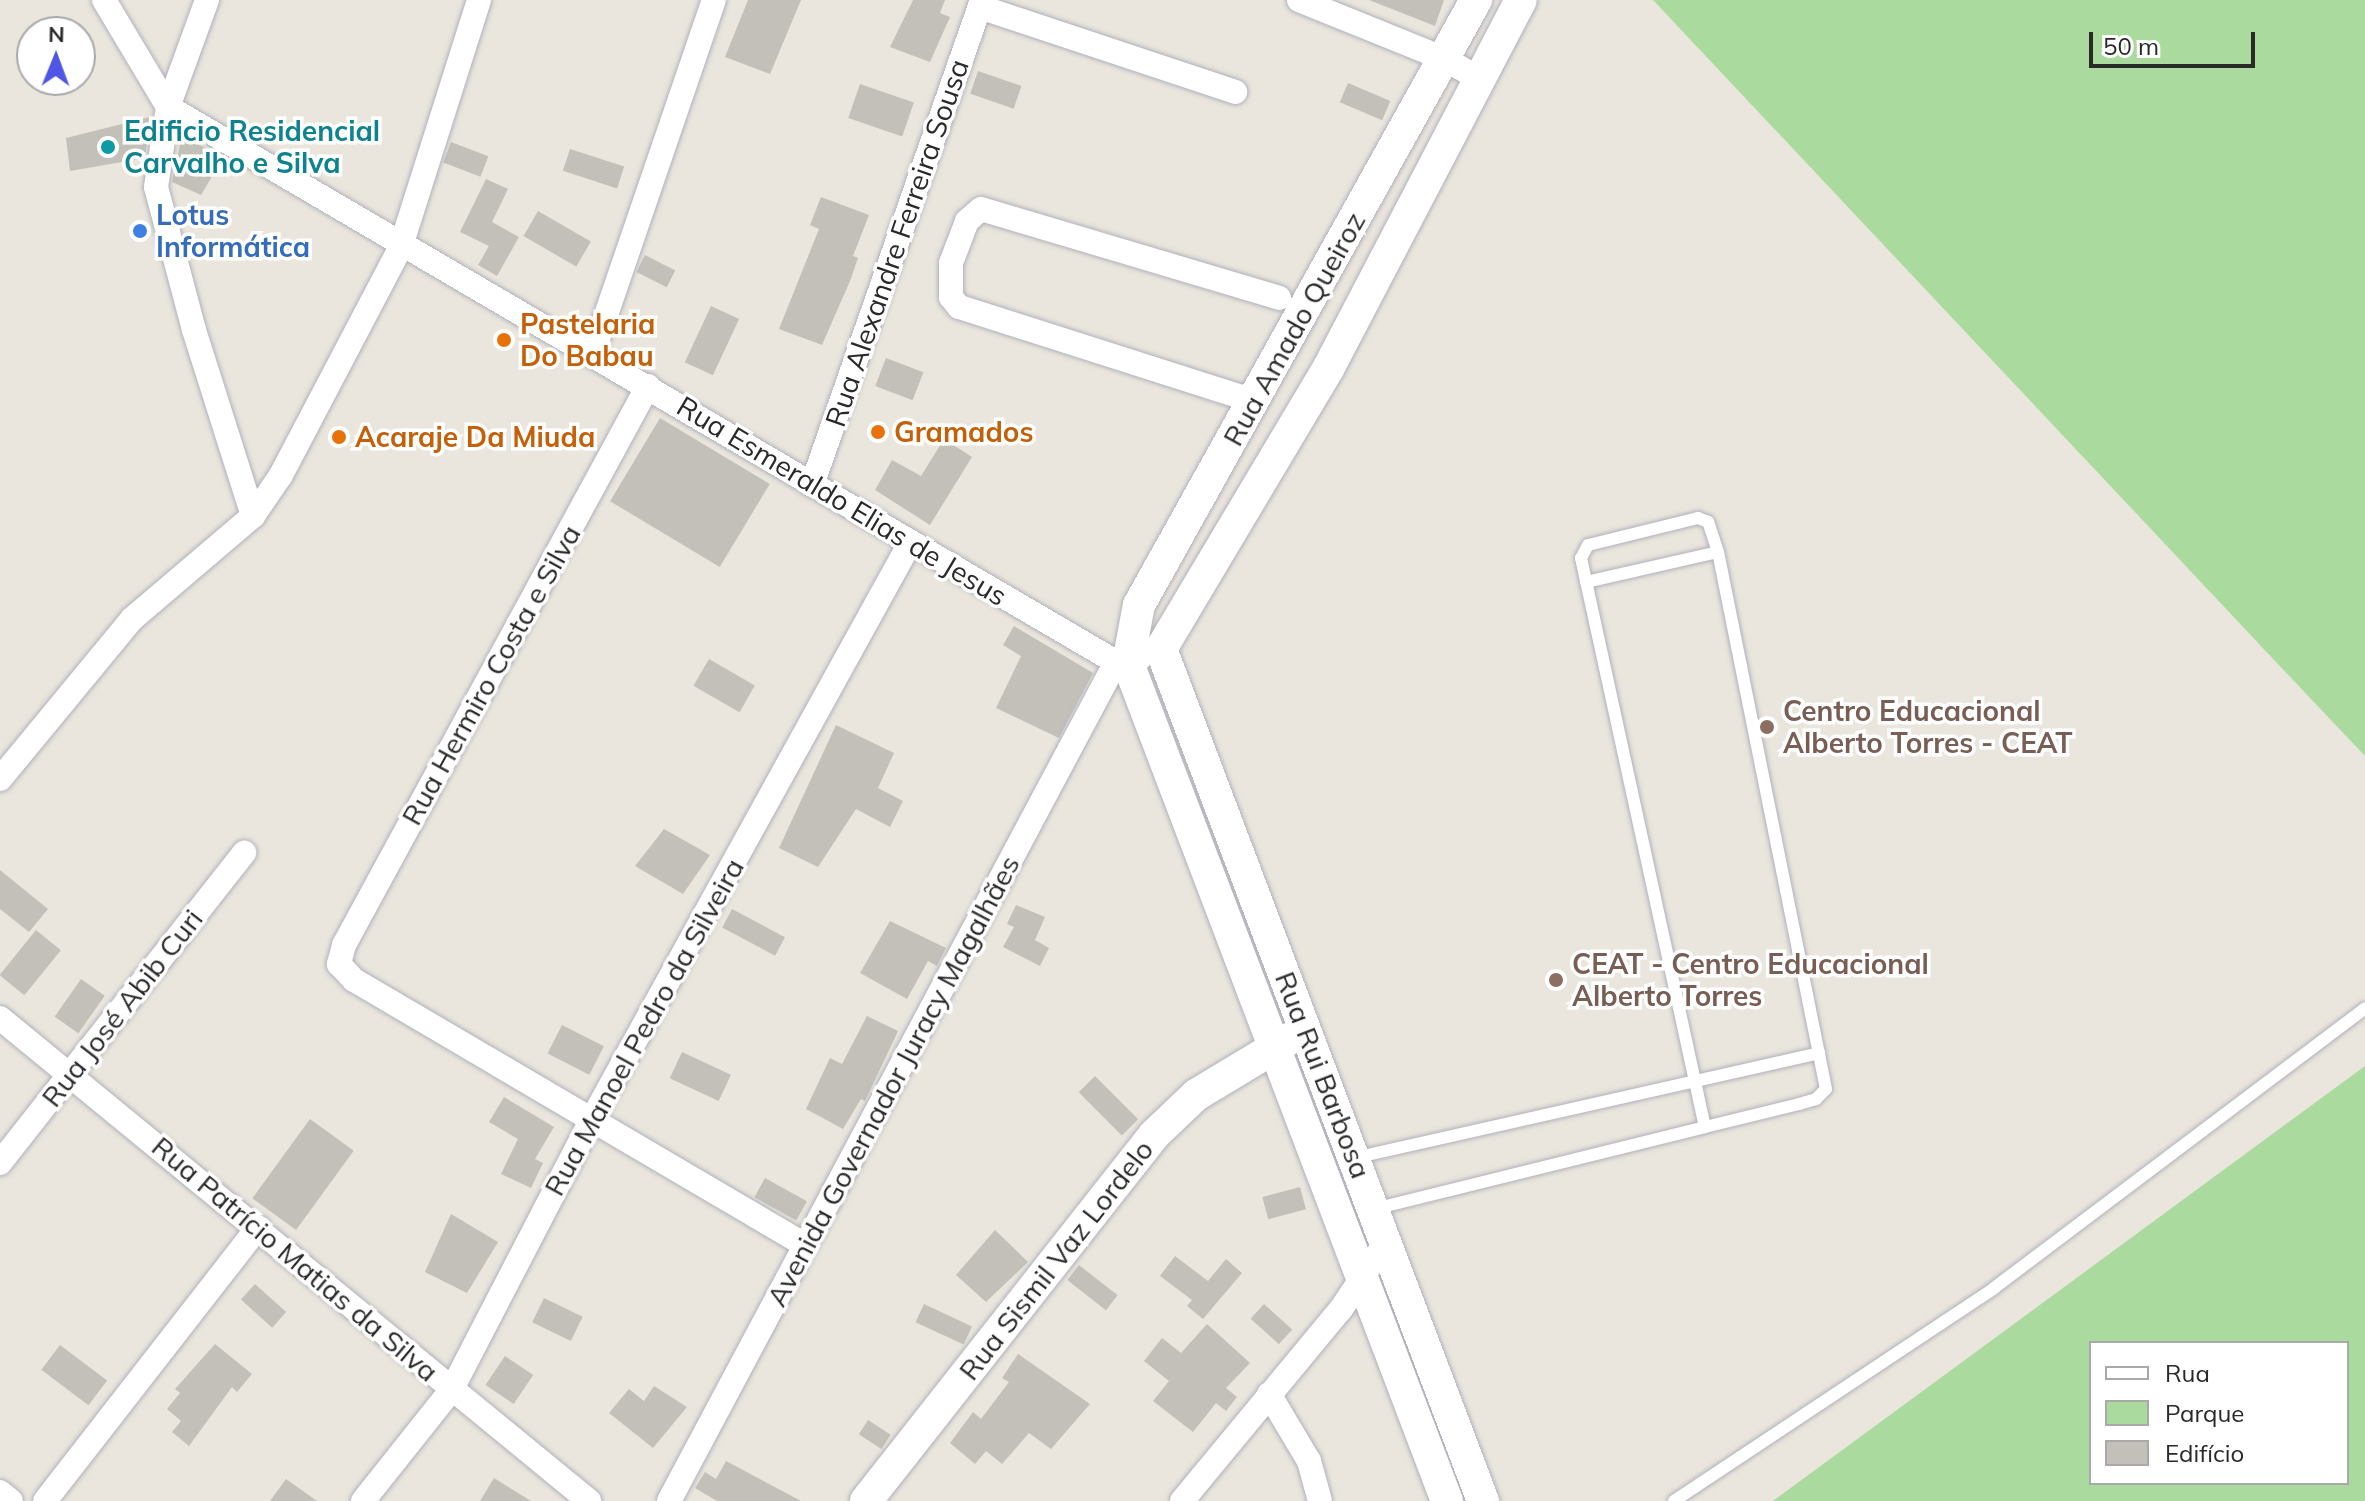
<!DOCTYPE html>
<meta charset="utf-8">
<style>
body{margin:0}
#map{position:relative;width:2365px;height:1501px;overflow:hidden;background:#eae6dd;font-family:Mulish,sans-serif}
div>[style]{position:absolute}
[style*='--x']{left:calc(var(--x)*1px);top:calc(var(--y)*1px);width:calc(var(--w)*1px);rotate:calc(var(--a)*1deg)}
.green>*{inset:0;background:#abda9f}
.building>*{inset:0;background:#c2c0b9;transform-origin:0 0}
.roads{filter:drop-shadow(0 0 2px #b0b1bb) drop-shadow(0 0 2px #b0b1bb)}
.lane>*{height:12px;margin:-6px;padding:0 6px;transform-origin:6px;border-radius:6px;background:#fff}
.street>*{height:24px;margin:-12px;padding:0 12px;transform-origin:12px;border-radius:12px;background:#fff}
.secondary>*{height:32px;margin:-16px;padding:0 16px;transform-origin:16px;border-radius:16px;background:#fff}
.dots>*{width:22px;height:22px;translate:-50% -50%;box-sizing:border-box;border:4px solid #fff;border-radius:50%}
span{translate:-50% -50%;white-space:nowrap;text-align:center;line-height:1.15;-webkit-text-stroke:7px #fff;paint-order:stroke}
.culture-label{font-size:28px;color:#0d838f;font-weight:700}
.left{translate:0 -50%;text-align:left}
.shop-label{font-size:28px;color:#366cbe;font-weight:700}
.street-label{font-size:28px;color:#292929}
.food-label{font-size:28px;color:#c56008;font-weight:700}
.education-label{font-size:28px;color:#785e54;font-weight:700}
.legend{position:absolute;left:2089px;top:1341px;width:260px;height:144px;box-sizing:border-box;background:#fff;border:2px solid #a9a9a9;margin:0;padding:10px 14px;list-style:none;font-size:24px;color:#292929}
.legend li{display:flex;align-items:center;gap:16px;height:40px}
.legend b{width:40px;border:2px solid #a9a9a9}
.north{position:absolute;left:16px;top:16px;width:80px;height:80px;box-sizing:border-box;background:#fff;border:2px solid #a9a9a9;border-radius:50%;rotate:1deg;font-size:22px;font-weight:700;line-height:32px;text-align:center;color:#292929}
.north::after{content:'';display:block;margin:auto;width:28px;height:36px;background:#4f55e5;clip-path:polygon(50% 0,100% 100%,50% 72%,0 100%)}
.scale{position:absolute;left:2089px;top:32px;width:166px;height:36px;box-sizing:border-box;border:4px solid #292929;border-top:0;padding-left:10px;font-size:24px;line-height:28px;white-space:nowrap;color:#292929;-webkit-text-stroke:6px #fff;paint-order:stroke}
</style>
<div id="map">
<div class="green">
<i style="clip-path:polygon(1653px 0,2365px 0,2365px 756px,2310px 698px)"></i>
<i style="clip-path:polygon(evenodd,2365px 1066px,2365px 1501px,1773px 1501px,2365px 1066px,2347px 1343px,2347px 1483px,2091px 1483px,2091px 1343px,2347px 1343px)"></i>
</div>
<div class="building">
<i style="clip-path:polygon(748px 0,801px 0,770px 74px,725px 57px)"></i>
<i style="clip-path:polygon(913px 0,945px 0,940px 13px,950px 17px,930px 62px,890px 47px)"></i>
<i style="clip-path:polygon(1369px 0,1444px 0,1435px 26px)"></i>
<i style="left:978px;top:71px;width:46px;height:24px;rotate:19deg"></i>
<i style="left:1348px;top:83px;width:46px;height:21px;rotate:23deg"></i>
<i style="left:860px;top:84px;width:57px;height:36px;rotate:19deg"></i>
<i style="clip-path:polygon(150px 117px,145px 158px,70px 171px,66px 138px)"></i>
<i style="clip-path:polygon(182px 135px,223px 158px,201px 195px,172px 182px)"></i>
<i style="left:451px;top:142px;width:40px;height:22px;rotate:21deg"></i>
<i style="left:570px;top:149px;width:57px;height:23px;rotate:18deg"></i>
<i style="clip-path:polygon(486px 179px,508px 189px,492px 222px,519px 237px,497px 276px,478px 265px,489px 246px,460px 232px)"></i>
<i style="clip-path:polygon(821px 197px,869px 215px,853px 256px,858px 258px,850px 281px,822px 345px,779px 329px,819px 229px,810px 225px)"></i>
<i style="left:538px;top:211px;width:61px;height:29px;rotate:30deg"></i>
<i style="left:645px;top:255px;width:34px;height:19px;rotate:27deg"></i>
<i style="left:711px;top:306px;width:31px;height:62px;rotate:25deg"></i>
<i style="left:886px;top:358px;width:40px;height:30px;rotate:21deg"></i>
<i style="left:660px;top:418px;width:128px;height:97px;rotate:31deg"></i>
<i style="clip-path:polygon(944px 439px,972px 457px,930px 525px,875px 490px,892px 460px,921px 476px)"></i>
<i style="clip-path:polygon(1014px 626px,1093px 673px,1059px 738px,996px 708px,1021px 656px,1003px 645px)"></i>
<i style="left:709px;top:659px;width:53px;height:31px;rotate:30deg"></i>
<i style="clip-path:polygon(836px 725px,894px 753px,878px 788px,903px 801px,890px 827px,856px 809px,818px 867px,779px 848px)"></i>
<i style="clip-path:polygon(664px 829px,710px 855px,683px 894px,635px 866px)"></i>
<i style="clip-path:polygon(0 870px,48px 909px,29px 932px,0 909px)"></i>
<i style="clip-path:polygon(1016px 905px,1045px 917px,1035px 940px,1049px 948px,1040px 966px,1003px 947px,1014px 927px,1007px 924px)"></i>
<i style="left:732px;top:909px;width:60px;height:21px;rotate:28deg"></i>
<i style="clip-path:polygon(890px 921px,946px 948px,937px 966px,928px 961px,907px 999px,860px 973px)"></i>
<i style="left:36px;top:930px;width:32px;height:58px;rotate:39deg"></i>
<i style="left:81px;top:979px;width:29px;height:46px;rotate:35deg"></i>
<i style="clip-path:polygon(867px 1016px,898px 1031px,865px 1101px,861px 1099px,843px 1129px,806px 1109px,830px 1058px,842px 1064px)"></i>
<i style="left:562px;top:1025px;width:47px;height:32px;rotate:27deg"></i>
<i style="left:682px;top:1052px;width:54px;height:29px;rotate:25deg"></i>
<i style="left:1095px;top:1076px;width:61px;height:23px;rotate:45deg"></i>
<i style="clip-path:polygon(504px 1097px,554px 1127px,535px 1159px,543px 1163px,531px 1188px,501px 1174px,518px 1139px,489px 1122px)"></i>
<i style="left:310px;top:1119px;width:54px;height:98px;rotate:36deg"></i>
<i style="left:765px;top:1178px;width:48px;height:22px;rotate:29deg"></i>
<i style="left:1300px;top:1187px;width:23px;height:39px;rotate:75deg"></i>
<i style="clip-path:polygon(451px 1214px,498px 1242px,467px 1293px,425px 1272px)"></i>
<i style="clip-path:polygon(995px 1230px,1028px 1262px,986px 1302px,956px 1275px)"></i>
<i style="clip-path:polygon(1175px 1256px,1208px 1281px,1226px 1259px,1242px 1273px,1203px 1319px,1187px 1306px,1192px 1300px,1160px 1276px)"></i>
<i style="left:1079px;top:1265px;width:49px;height:19px;rotate:38deg"></i>
<i style="left:255px;top:1284px;width:42px;height:21px;rotate:42deg"></i>
<i style="left:544px;top:1298px;width:43px;height:27px;rotate:26deg"></i>
<i style="left:924px;top:1304px;width:53px;height:20px;rotate:25deg"></i>
<i style="left:1264px;top:1304px;width:38px;height:20px;rotate:42deg"></i>
<i style="clip-path:polygon(1207px 1324px,1250px 1363px,1226px 1388px,1237px 1397px,1226px 1411px,1216px 1403px,1193px 1432px,1153px 1401px,1169px 1381px,1144px 1361px,1162px 1338px,1181px 1353px)"></i>
<i style="clip-path:polygon(215px 1344px,252px 1374px,237px 1392px,232px 1387px,189px 1446px,172px 1432px,181px 1421px,167px 1409px,180px 1393px,175px 1389px)"></i>
<i style="left:60px;top:1345px;width:59px;height:31px;rotate:37deg"></i>
<i style="clip-path:polygon(1018px 1354px,1090px 1404px,1051px 1449px,1029px 1433px,1002px 1464px,986px 1451px,975px 1464px,950px 1443px,973px 1412px,981px 1419px,1009px 1382px,1002px 1378px)"></i>
<i style="left:505px;top:1356px;width:34px;height:35px;rotate:34deg"></i>
<i style="clip-path:polygon(654px 1386px,687px 1407px,653px 1448px,609px 1413px,629px 1389px,644px 1401px)"></i>
<i style="left:868px;top:1420px;width:27px;height:17px;rotate:33deg"></i>
<i style="clip-path:polygon(726px 1461px,801px 1501px,717px 1501px,695px 1488px,705px 1472px,716px 1479px)"></i>
<i style="clip-path:polygon(494px 1478px,531px 1501px,480px 1501px)"></i>
<i style="clip-path:polygon(286px 1479px,317px 1501px,270px 1501px)"></i>
</div>
<div class="roads">
<div class="lane">
<i style="--x:1586;--y:582;--w:135;--a:-12.8"></i>
<i style="--x:1354;--y:1158;--w:477;--a:-12.7"></i>
<i style="--x:1374;--y:1209;--w:341;--a:-13.9"></i>
<i style="--x:1705;--y:1127;--w:97;--a:-13.7"></i>
<i style="--x:1799;--y:1104;--w:18;--a:-16"></i>
<i style="--x:1816;--y:1099;--w:14;--a:-45"></i>
<i style="--x:1826;--y:1089;--w:548;--a:-101.37"></i>
<i style="--x:1718;--y:552;--w:32;--a:-108"></i>
<i style="--x:1708;--y:522;--w:11;--a:-158"></i>
<i style="--x:1698;--y:518;--w:113;--a:166.2"></i>
<i style="--x:1588;--y:545;--w:15;--a:118"></i>
<i style="--x:1581;--y:558;--w:582;--a:77.71"></i>
<i style="--x:1674;--y:1501;--w:384;--a:-33.6"></i>
<i style="--x:1994;--y:1288;--w:465;--a:-37"></i>
</div>
<div class="street">
<i style="--x:104;--y:0;--w:125;--a:59.1"></i>
<i style="--x:168;--y:107;--w:1099;--a:30.35"></i>
<i style="--x:1116;--y:662;--w:24;--a:-9"></i>
<i style="--x:207;--y:0;--w:114;--a:110"></i>
<i style="--x:168;--y:107;--w:81;--a:98.5"></i>
<i style="--x:156;--y:187;--w:148;--a:75.1"></i>
<i style="--x:194;--y:330;--w:195;--a:72.4"></i>
<i style="--x:1299;--y:0;--w:157;--a:22"></i>
<i style="--x:1445;--y:59;--w:38;--a:30"></i>
<i style="--x:980;--y:7;--w:269;--a:18.4"></i>
<i style="--x:593;--y:353;--w:373;--a:-71.1"></i>
<i style="--x:648;--y:386;--w:636;--a:118.54"></i>
<i style="--x:344;--y:945;--w:20;--a:105"></i>
<i style="--x:339;--y:964;--w:22;--a:47"></i>
<i style="--x:354;--y:980;--w:523;--a:30.44"></i>
<i style="--x:1254;--y:401;--w:310;--a:-162.3"></i>
<i style="--x:959;--y:307;--w:13;--a:-129"></i>
<i style="--x:951;--y:297;--w:34;--a:-90"></i>
<i style="--x:951;--y:263;--w:45;--a:-69.1"></i>
<i style="--x:967;--y:221;--w:18;--a:-41"></i>
<i style="--x:981;--y:209;--w:311;--a:16.6"></i>
<i style="--x:812;--y:485;--w:514;--a:-70.68"></i>
<i style="--x:0;--y:779;--w:207;--a:-50.5"></i>
<i style="--x:132;--y:619;--w:159;--a:-40.4"></i>
<i style="--x:253;--y:516;--w:50;--a:-55.7"></i>
<i style="--x:281;--y:475;--w:259;--a:-62.3"></i>
<i style="--x:401;--y:246;--w:258;--a:-72.4"></i>
<i style="--x:0;--y:1018;--w:762;--a:39.35"></i>
<i style="--x:0;--y:1163;--w:395;--a:-51.8"></i>
<i style="--x:1269;--y:1394;--w:78;--a:59.2"></i>
<i style="--x:1309;--y:1461;--w:41;--a:74.6"></i>
<i style="--x:0;--y:1492;--w:14;--a:39"></i>
<i style="--x:45;--y:1501;--w:347;--a:-52.1"></i>
<i style="--x:363;--y:1501;--w:143;--a:-51.5"></i>
<i style="--x:452;--y:1389;--w:304;--a:-62.6"></i>
<i style="--x:592;--y:1119;--w:658;--a:-61.1"></i>
<i style="--x:669;--y:1501;--w:951;--a:-61.95"></i>
<i style="--x:1182;--y:1501;--w:249;--a:-50.4"></i>
<i style="--x:1341;--y:1309;--w:81;--a:-56.1"></i>
</div>
<div class="secondary">
<i style="--x:866;--y:1501;--w:466;--a:-51.8"></i>
<i style="--x:1154;--y:1135;--w:58;--a:-43.6"></i>
<i style="--x:1196;--y:1095;--w:109;--a:-31.1"></i>
<i style="--x:1447;--y:1501;--w:897;--a:-110.84"></i>
<i style="--x:1128;--y:663;--w:59;--a:-79.3"></i>
<i style="--x:1139;--y:605;--w:693;--a:-60.88"></i>
<i style="--x:1483;--y:1501;--w:911;--a:-110.7"></i>
<i style="--x:1161;--y:649;--w:326;--a:-59.2"></i>
<i style="--x:1328;--y:369;--w:416;--a:-62.4"></i>
</div>
</div>
<div class="dots">
<i style="left:108px;top:147px;background:#0f9aa8"></i>
<i style="left:140px;top:231px;background:#3f7fe0"></i>
<i style="left:504px;top:340px;background:#e8710a"></i>
<i style="left:878px;top:432px;background:#e8710a"></i>
<i style="left:339px;top:437px;background:#e8710a"></i>
<i style="left:1767px;top:727px;background:#8d6e63"></i>
<i style="left:1556px;top:980px;background:#8d6e63"></i>
</div>
<div class="culture-label">
<span class="left" style="left:124px;top:147px">Edificio Residencial<br>Carvalho e Silva</span>
</div>
<div class="shop-label">
<span class="left" style="left:156px;top:231px">Lotus<br>Informática</span>
</div>
<div class="street-label">
<span style="left:897px;top:243px;rotate:-71deg">Rua Alexandre Ferreira Sousa</span>
<span style="left:1294px;top:329px;rotate:-61deg">Rua Amado Queiroz</span>
<span style="left:842px;top:501px;rotate:31deg">Rua Esmeraldo Elias de Jesus</span>
<span style="left:491px;top:675px;rotate:-61deg">Rua Hermiro Costa e Silva</span>
<span style="left:122px;top:1008px;rotate:-52deg">Rua José Abib Curi</span>
<span style="left:644px;top:1027px;rotate:-61deg">Rua Manoel Pedro da Silveira</span>
<span style="left:1323px;top:1075px;rotate:69deg">Rua Rui Barbosa</span>
<span style="left:893px;top:1081px;rotate:-62deg">Avenida Governador Juracy Magalhães</span>
<span style="left:295px;top:1259px;rotate:40deg">Rua Patrício Matias da Silva</span>
<span style="left:1056px;top:1260px;rotate:-52deg">Rua Sismil Vaz Lordelo</span>
</div>
<div class="food-label">
<span class="left" style="left:520px;top:340px">Pastelaria<br>Do Babau</span>
<span class="left" style="left:894px;top:432px">Gramados</span>
<span class="left" style="left:355px;top:437px">Acaraje Da Miuda</span>
</div>
<div class="education-label">
<span class="left" style="left:1783px;top:727px">Centro Educacional<br>Alberto Torres - CEAT</span>
<span class="left" style="left:1572px;top:980px">CEAT - Centro Educacional<br>Alberto Torres</span>
</div>
<ul class="legend">
<li><b style="height:10px;background:#fff"></b>Rua</li>
<li><b style="height:22px;background:#abda9f"></b>Parque</li>
<li><b style="height:22px;background:#c2c0b9"></b>Edifício</li>
</ul>
<div class="north">N</div>
<div class="scale">50 m</div>
</div>
